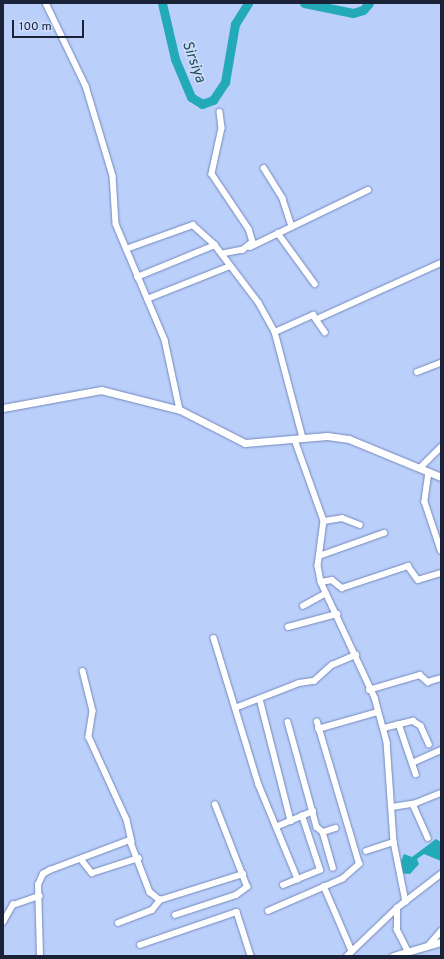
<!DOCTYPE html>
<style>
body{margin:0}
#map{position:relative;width:444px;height:959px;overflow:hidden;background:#bbcffb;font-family:Overpass,sans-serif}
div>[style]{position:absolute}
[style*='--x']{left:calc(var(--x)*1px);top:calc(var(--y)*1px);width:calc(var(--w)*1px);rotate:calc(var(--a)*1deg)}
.water>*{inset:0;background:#23aab8}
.river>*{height:9px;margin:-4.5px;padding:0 4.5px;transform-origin:4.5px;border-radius:4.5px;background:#23aab8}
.roads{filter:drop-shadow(0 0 1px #7389bc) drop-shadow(0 0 1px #7389bc)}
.minor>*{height:5.5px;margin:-2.75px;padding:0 2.75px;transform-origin:2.75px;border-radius:2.75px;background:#fff}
.tertiary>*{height:7px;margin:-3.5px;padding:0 3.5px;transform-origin:3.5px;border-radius:3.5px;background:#fff}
span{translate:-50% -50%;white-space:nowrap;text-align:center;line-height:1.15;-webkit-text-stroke:3.5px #cddcfd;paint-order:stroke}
.water-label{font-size:15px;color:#194e54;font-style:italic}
.frame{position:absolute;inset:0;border:4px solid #192236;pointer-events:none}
.scale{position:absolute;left:12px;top:20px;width:72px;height:18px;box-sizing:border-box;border:2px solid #192236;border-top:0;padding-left:5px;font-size:12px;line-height:14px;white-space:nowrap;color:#192236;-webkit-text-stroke:3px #cddcfd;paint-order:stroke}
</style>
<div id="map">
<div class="water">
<i style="clip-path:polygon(436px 839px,441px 842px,441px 861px,424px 854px,417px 859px,419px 864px,410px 874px,396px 873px,404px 854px,412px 857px)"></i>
</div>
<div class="river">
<i style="--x:162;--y:3;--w:57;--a:76.9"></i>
<i style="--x:175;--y:59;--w:41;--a:67.2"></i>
<i style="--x:191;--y:97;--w:13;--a:32"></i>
<i style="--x:202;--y:104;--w:12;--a:-20"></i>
<i style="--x:213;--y:100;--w:22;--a:-56"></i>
<i style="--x:225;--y:82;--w:59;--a:-80.2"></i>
<i style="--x:235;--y:24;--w:25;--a:-58"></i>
<i style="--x:304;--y:3;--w:50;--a:11.5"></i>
<i style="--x:353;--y:13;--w:10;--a:-17"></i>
<i style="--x:363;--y:10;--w:9;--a:-49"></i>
</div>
<div class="roads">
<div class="minor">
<i style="--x:46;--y:3;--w:92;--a:64.3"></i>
<i style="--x:86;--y:86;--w:94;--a:73.3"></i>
<i style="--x:113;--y:176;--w:48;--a:86.4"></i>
<i style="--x:116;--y:224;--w:126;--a:67.1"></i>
<i style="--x:165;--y:340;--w:72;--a:77.9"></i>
<i style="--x:220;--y:112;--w:16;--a:83"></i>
<i style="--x:222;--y:128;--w:47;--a:102.3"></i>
<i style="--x:212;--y:174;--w:66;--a:56.1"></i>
<i style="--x:249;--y:229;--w:14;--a:73"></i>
<i style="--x:253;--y:242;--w:13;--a:141"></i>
<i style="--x:243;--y:250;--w:21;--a:169"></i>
<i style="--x:264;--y:168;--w:36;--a:58"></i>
<i style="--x:283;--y:199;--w:29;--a:72"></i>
<i style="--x:278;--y:233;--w:63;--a:54"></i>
<i style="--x:250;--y:247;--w:131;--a:-25.8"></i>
<i style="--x:126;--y:249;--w:71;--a:-19.7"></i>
<i style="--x:193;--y:225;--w:30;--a:42"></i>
<i style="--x:137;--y:277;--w:84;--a:-22.3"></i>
<i style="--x:215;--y:245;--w:73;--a:52.8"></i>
<i style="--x:259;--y:303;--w:33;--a:61"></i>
<i style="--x:275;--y:332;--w:110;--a:75.2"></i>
<i style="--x:147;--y:299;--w:87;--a:-21.6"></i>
<i style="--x:317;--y:319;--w:136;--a:-24.3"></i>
<i style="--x:275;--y:332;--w:42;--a:-24.1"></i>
<i style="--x:313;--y:315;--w:21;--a:55"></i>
<i style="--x:417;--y:372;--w:26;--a:-21"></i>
<i style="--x:295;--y:440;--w:86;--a:70.3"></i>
<i style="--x:324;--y:521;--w:45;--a:97.6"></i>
<i style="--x:318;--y:566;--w:16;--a:79"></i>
<i style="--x:321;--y:582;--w:128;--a:65"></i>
<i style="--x:375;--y:698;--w:46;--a:74.7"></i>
<i style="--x:387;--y:742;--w:100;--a:86"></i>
<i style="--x:394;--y:842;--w:61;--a:78.7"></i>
<i style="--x:420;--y:468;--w:30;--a:-45"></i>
<i style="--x:429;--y:472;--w:30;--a:98"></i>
<i style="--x:425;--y:502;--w:51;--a:71.6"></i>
<i style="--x:324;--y:521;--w:18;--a:-9"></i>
<i style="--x:342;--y:518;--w:19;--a:21"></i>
<i style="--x:319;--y:556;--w:69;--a:-19.5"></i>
<i style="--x:321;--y:582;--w:11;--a:-10"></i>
<i style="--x:332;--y:580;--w:13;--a:39"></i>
<i style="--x:342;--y:588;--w:70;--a:-18.4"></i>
<i style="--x:408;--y:566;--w:17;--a:54"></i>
<i style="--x:418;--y:580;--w:24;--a:-17"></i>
<i style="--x:303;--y:606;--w:26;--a:-29"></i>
<i style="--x:288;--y:627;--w:51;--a:-14.9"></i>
<i style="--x:214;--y:638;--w:154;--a:73"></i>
<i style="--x:259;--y:785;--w:102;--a:67.5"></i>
<i style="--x:83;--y:671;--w:41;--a:76"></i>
<i style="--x:93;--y:711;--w:26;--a:99"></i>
<i style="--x:89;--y:737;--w:91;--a:65.4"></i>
<i style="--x:127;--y:820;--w:22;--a:77"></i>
<i style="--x:369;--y:690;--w:53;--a:-16.4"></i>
<i style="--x:420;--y:675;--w:11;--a:41"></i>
<i style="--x:428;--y:682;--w:14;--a:-17"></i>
<i style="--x:260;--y:699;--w:126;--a:75.7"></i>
<i style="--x:235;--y:708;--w:69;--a:-21.3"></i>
<i style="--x:299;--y:683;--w:15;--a:-8"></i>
<i style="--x:314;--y:681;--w:24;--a:-42"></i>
<i style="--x:332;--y:665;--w:26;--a:-23"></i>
<i style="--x:288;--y:722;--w:109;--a:74.6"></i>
<i style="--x:317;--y:827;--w:8;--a:40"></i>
<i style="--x:323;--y:832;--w:13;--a:-18"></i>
<i style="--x:399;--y:724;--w:53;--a:71.2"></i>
<i style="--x:384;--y:728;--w:30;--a:-14"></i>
<i style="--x:413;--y:721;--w:9;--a:32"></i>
<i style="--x:421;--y:726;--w:20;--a:66"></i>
<i style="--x:318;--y:729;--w:62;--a:-15.8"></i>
<i style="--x:412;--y:763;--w:32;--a:-24"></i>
<i style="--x:413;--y:804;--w:37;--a:66"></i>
<i style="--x:392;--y:807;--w:24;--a:-9"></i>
<i style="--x:416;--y:803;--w:27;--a:-22"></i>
<i style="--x:278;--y:826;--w:38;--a:-23"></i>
<i style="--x:323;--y:832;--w:37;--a:74"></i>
<i style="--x:366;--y:851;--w:29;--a:-18"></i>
<i style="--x:81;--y:859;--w:18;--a:52"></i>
<i style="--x:92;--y:873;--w:49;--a:-17.7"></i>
<i style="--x:283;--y:885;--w:40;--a:-22"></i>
<i style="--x:320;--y:870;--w:57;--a:-108.4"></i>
<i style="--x:324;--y:886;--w:71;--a:66.7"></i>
<i style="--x:268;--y:911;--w:81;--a:-23.4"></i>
<i style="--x:342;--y:879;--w:23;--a:-41"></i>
<i style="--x:359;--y:864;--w:148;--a:-106.5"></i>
<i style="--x:175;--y:915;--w:64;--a:-18.2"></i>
<i style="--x:236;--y:895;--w:14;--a:-36"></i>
<i style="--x:247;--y:887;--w:88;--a:-111.3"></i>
<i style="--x:3;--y:922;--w:20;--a:-60"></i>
<i style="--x:13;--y:905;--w:28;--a:-19"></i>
<i style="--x:118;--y:923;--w:36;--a:-21"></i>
<i style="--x:152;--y:910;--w:13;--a:-51"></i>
<i style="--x:140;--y:945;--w:102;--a:-18.8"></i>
<i style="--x:237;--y:912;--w:46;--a:72.3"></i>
<i style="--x:428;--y:946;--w:20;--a:-49"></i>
<i style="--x:408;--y:952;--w:25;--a:-117"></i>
<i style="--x:397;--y:930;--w:22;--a:-90"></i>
<i style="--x:397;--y:908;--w:56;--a:-37.7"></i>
<i style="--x:40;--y:956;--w:71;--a:-91.6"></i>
<i style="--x:38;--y:885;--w:12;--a:-66"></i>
<i style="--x:43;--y:874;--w:8;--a:-30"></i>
<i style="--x:50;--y:870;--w:85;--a:-20.6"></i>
<i style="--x:130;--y:840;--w:56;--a:69"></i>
<i style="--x:150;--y:892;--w:13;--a:39"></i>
<i style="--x:160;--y:900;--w:87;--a:-17.4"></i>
<i style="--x:347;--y:956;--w:69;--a:-43.8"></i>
</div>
<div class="tertiary">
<i style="--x:3;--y:408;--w:100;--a:-10.4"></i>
<i style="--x:101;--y:390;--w:81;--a:14.2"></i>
<i style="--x:180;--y:410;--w:73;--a:26.9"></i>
<i style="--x:245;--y:443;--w:82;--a:-4.9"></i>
<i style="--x:327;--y:436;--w:22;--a:8"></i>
<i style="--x:349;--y:439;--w:100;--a:22.4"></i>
<i style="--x:393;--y:956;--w:50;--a:-16.3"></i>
</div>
</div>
<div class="water-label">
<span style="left:193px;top:62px;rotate:70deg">Sirsiya</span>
</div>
<div class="frame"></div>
<div class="scale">100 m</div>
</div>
